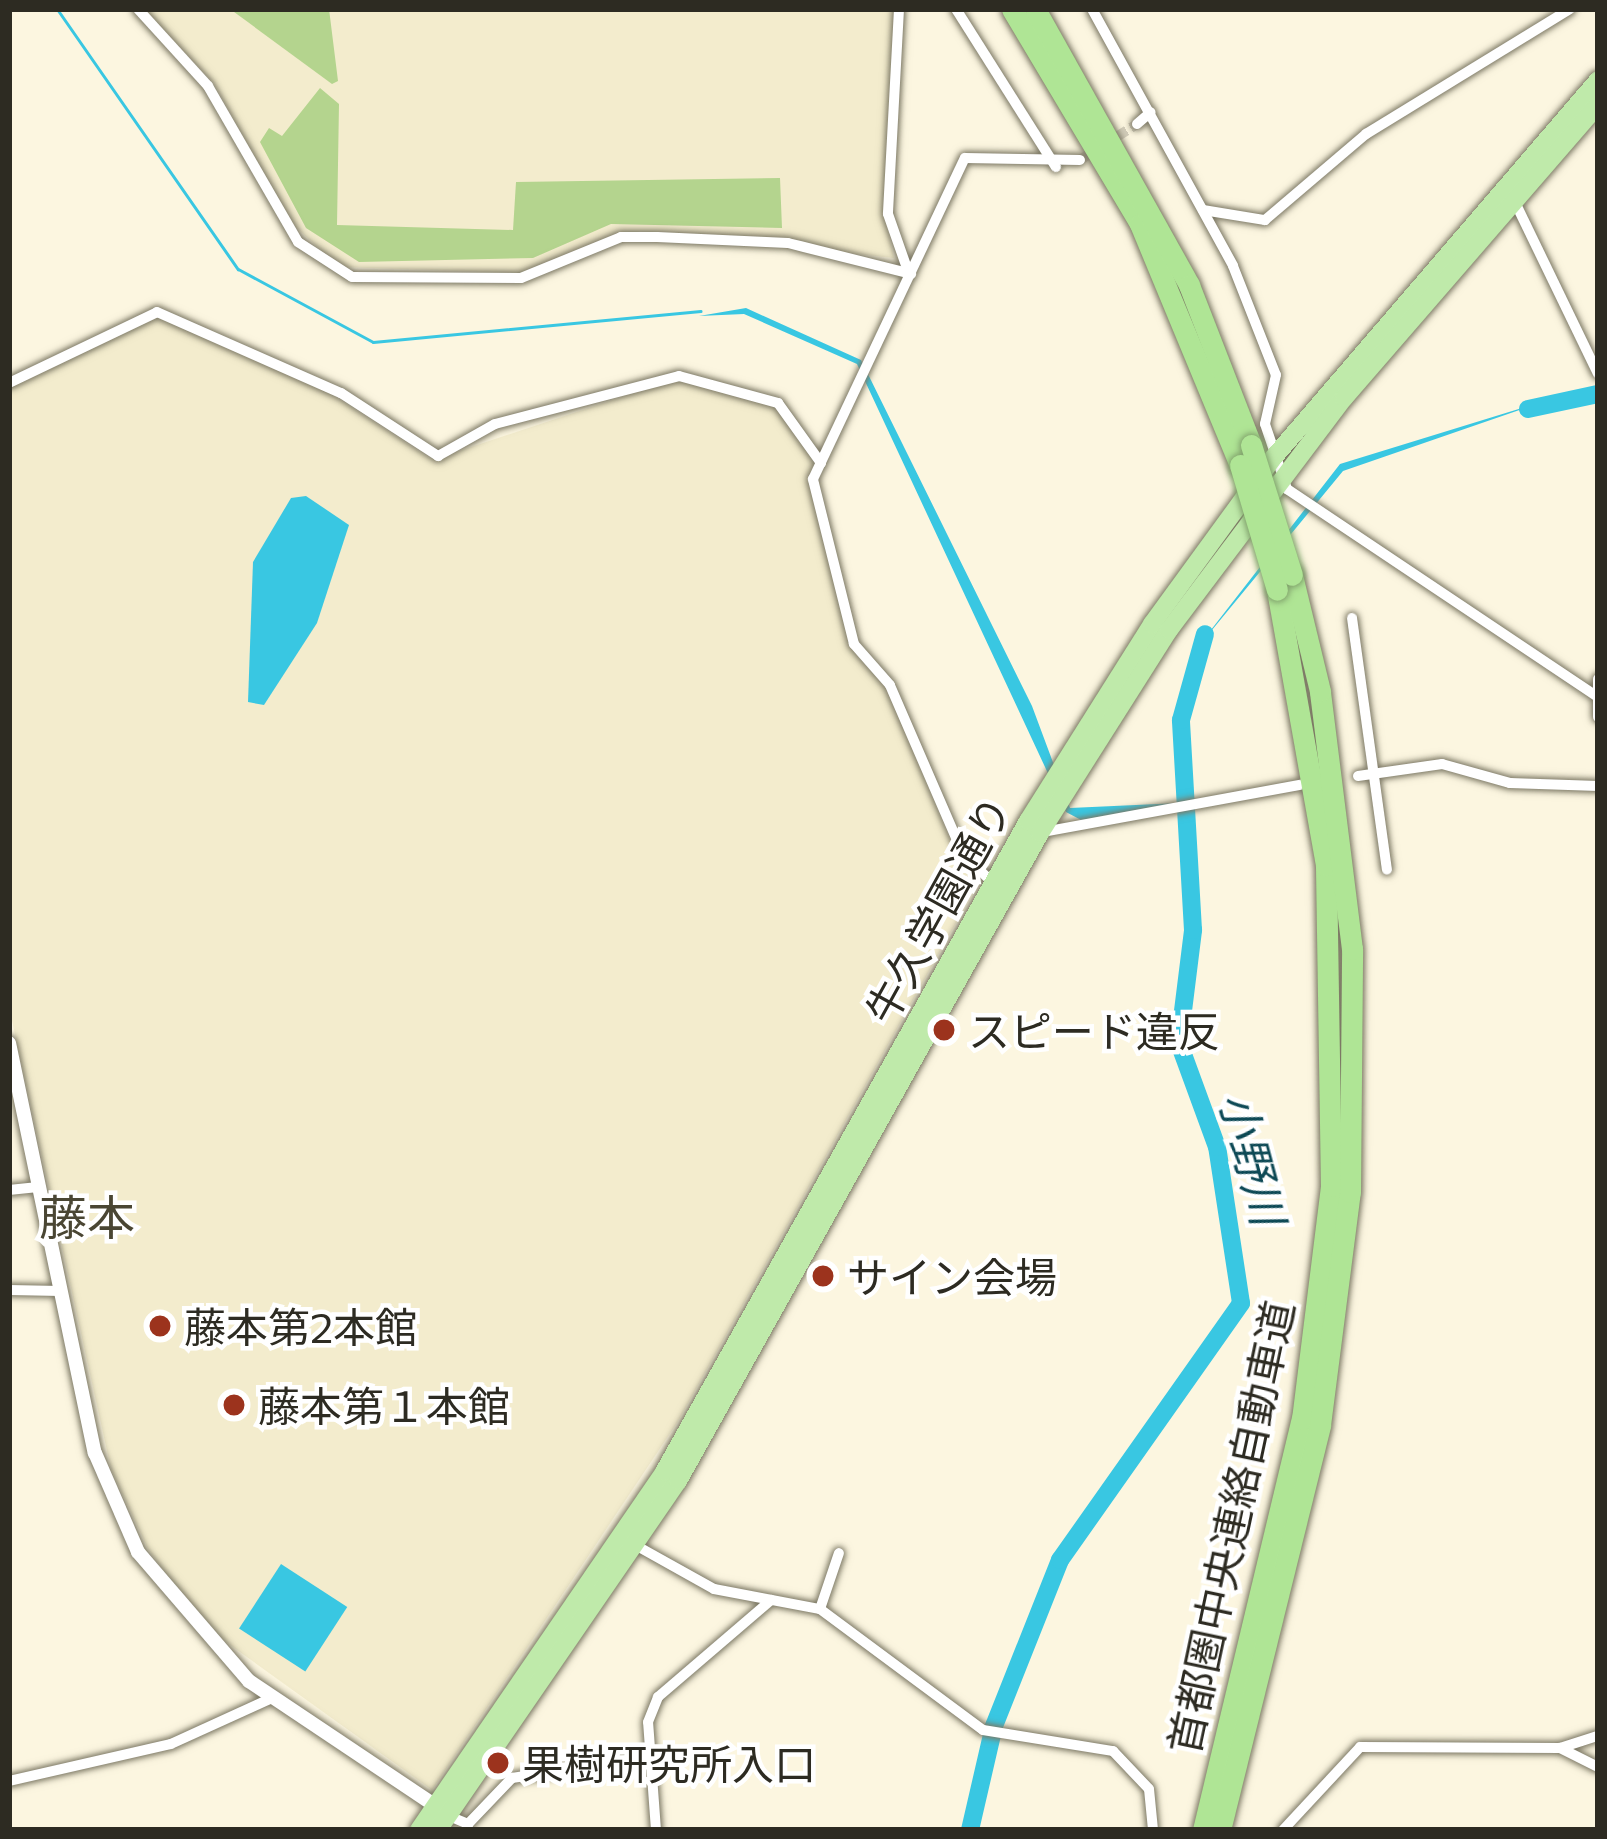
<!DOCTYPE html>
<meta charset="utf-8">
<style>
body{margin:0}
#map{position:relative;width:1607px;height:1839px;overflow:hidden;background:#fcf6e0;font-family:Commissioner,"Noto Sans JP",sans-serif}
div>[style]{position:absolute}
[style*='--x']{left:calc(var(--x)*1px);top:calc(var(--y)*1px);width:calc(var(--w)*1px);rotate:calc(var(--a)*1deg)}
.built>*{inset:0;background:#f3eccd}
.green>*{inset:0;background:#b4d48e}
.water>*{inset:0;background:#39c7e2;transform-origin:0 0}
.stream>*{height:3px;margin:-1.5px;padding:0 1.5px;transform-origin:1.5px;border-radius:1.5px;background:#39c7e2}
.river>*{height:18px;margin:-9px;padding:0 9px;transform-origin:9px;border-radius:9px;background:#39c7e2}
.minor-tunnel>*{height:10px;margin-top:-5px;transform-origin:0;background:repeating-linear-gradient(90deg,#d3cdba 0 10px,transparent 0 15px)}
.roads{filter:drop-shadow(0 0 3px #7c7864) drop-shadow(0 0 3px #7c7864)}
.minor>*{height:10px;margin:-5px;padding:0 5px;transform-origin:5px;border-radius:5px;background:#fff}
.tertiary>*{height:14px;margin:-7px;padding:0 7px;transform-origin:7px;border-radius:7px;background:#fff}
.trunk>*{height:18px;margin:-9px;padding:0 9px;transform-origin:9px;border-radius:9px;background:#bfeaaa}
.motorway>*{height:21px;margin:-10.5px;padding:0 10.5px;transform-origin:10.5px;border-radius:10.5px;background:#afe595}
.bridges{filter:drop-shadow(0 0 3px #82a46d) drop-shadow(0 0 3px #82a46d)}
.motorway-bridge>*{height:21px;margin:-10.5px;padding:0 10.5px;transform-origin:10.5px;border-radius:10.5px;background:#afe595}
.dots>*{width:33px;height:33px;translate:-50% -50%;box-sizing:border-box;border:6px solid #fff;border-radius:50%}
span{translate:-50% -50%;white-space:nowrap;text-align:center;line-height:1.15;-webkit-text-stroke:9px #fff;paint-order:stroke}
.street-label{font-size:42px;color:#2d2b22}
.poi-label{font-size:42px;color:#2d2b22}
.left{translate:0 -50%;text-align:left}
.water-label{font-size:45px;color:#0d4955;font-style:italic}
.quarter-label{font-size:48px;color:#4a4633}
.frame{position:absolute;inset:0;border:12px solid #2d2b22;pointer-events:none}
</style>
<div id="map">
<div class="built">
<i style="clip-path:polygon(144px 9px,895px 9px,884px 214px,894px 258px,640px 231px,523px 273px,340px 267px,291px 223px,214px 83px)"></i>
<i style="clip-path:polygon(159px 317px,323px 389px,432px 460px,673px 380px,700px 379px,778px 409px,809px 446px,855px 654px,886px 688px,962px 868px,980px 880px,677px 1423px,432px 1790px,205px 1627px,148px 1549px,111px 1469px,9px 1007px,9px 387px)"></i>
</div>
<div class="green">
<i style="clip-path:polygon(230px 9px,329px 9px,338px 81px,332px 84px)"></i>
<i style="clip-path:polygon(320px 88px,339px 104px,337px 225px,513px 230px,516px 182px,780px 178px,782px 228px,611px 224px,533px 258px,359px 262px,306px 228px,260px 142px,269px 128px,282px 136px)"></i>
</div>
<div class="water">
<i style="clip-path:polygon(746px 308px,861px 360px,1032px 706px,1070px 808px,1180px 803px,1083px 821px,1066px 812px,857px 364px,744px 314px,699px 316px)"></i>
<i style="clip-path:polygon(1551px 399px,1343px 471px,1193px 653px,1340px 464px)"></i>
<i style="clip-path:polygon(306px 496px,349px 525px,317px 623px,264px 705px,248px 702px,253px 562px,291px 498px)"></i>
<i style="left:281px;top:1564px;width:79px;height:77px;rotate:33deg"></i>
</div>
<div class="stream">
<i style="--x:57;--y:9;--w:317;--a:55.2"></i>
<i style="--x:238;--y:269;--w:153;--a:28.4"></i>
<i style="--x:373;--y:342;--w:329;--a:-5.4"></i>
<i style="--x:1179;--y:799;--w:5;--a:-11"></i>
</div>
<div class="river">
<i style="--x:1528;--y:409;--w:72;--a:-12.1"></i>
<i style="--x:970;--y:1830;--w:107;--a:-77"></i>
<i style="--x:994;--y:1726;--w:179;--a:-68.3"></i>
<i style="--x:1060;--y:1560;--w:314;--a:-54.8"></i>
<i style="--x:1241;--y:1303;--w:158;--a:-98.7"></i>
<i style="--x:1217;--y:1147;--w:111;--a:-110.1"></i>
<i style="--x:1179;--y:1043;--w:114;--a:-82.9"></i>
<i style="--x:1193;--y:930;--w:210;--a:-93.3"></i>
<i style="--x:1181;--y:720;--w:89;--a:-74.4"></i>
</div>
<div class="minor-tunnel">
<i style="--x:1080;--y:160;--w:67;--a:-32.3"></i>
</div>
<div class="roads">
<div class="minor">
<i style="--x:138;--y:9;--w:104;--a:47.7"></i>
<i style="--x:208;--y:86;--w:180;--a:60"></i>
<i style="--x:298;--y:242;--w:64;--a:32.9"></i>
<i style="--x:352;--y:277;--w:169;--a:0.3"></i>
<i style="--x:521;--y:278;--w:108;--a:-22.3"></i>
<i style="--x:621;--y:237;--w:36;--a:0"></i>
<i style="--x:657;--y:237;--w:131;--a:2.6"></i>
<i style="--x:788;--y:243;--w:127;--a:14.1"></i>
<i style="--x:899;--y:9;--w:205;--a:93.1"></i>
<i style="--x:888;--y:214;--w:60;--a:70.7"></i>
<i style="--x:956;--y:9;--w:187;--a:57.7"></i>
<i style="--x:1092;--y:9;--w:293;--a:61.2"></i>
<i style="--x:1233;--y:266;--w:117;--a:68.5"></i>
<i style="--x:1276;--y:375;--w:50;--a:102.7"></i>
<i style="--x:1265;--y:424;--w:69;--a:71.3"></i>
<i style="--x:1287;--y:489;--w:372;--a:33.8"></i>
<i style="--x:1137;--y:124;--w:18;--a:-41"></i>
<i style="--x:1513;--y:198;--w:195;--a:64.2"></i>
<i style="--x:1203;--y:210;--w:63;--a:9.2"></i>
<i style="--x:1265;--y:220;--w:133;--a:-40.4"></i>
<i style="--x:1366;--y:134;--w:239;--a:-31.5"></i>
<i style="--x:9;--y:383;--w:164;--a:-25.6"></i>
<i style="--x:157;--y:312;--w:201;--a:23.8"></i>
<i style="--x:341;--y:393;--w:116;--a:33"></i>
<i style="--x:438;--y:456;--w:65;--a:-29.3"></i>
<i style="--x:495;--y:424;--w:190;--a:-14.6"></i>
<i style="--x:679;--y:376;--w:103;--a:15.3"></i>
<i style="--x:778;--y:403;--w:74;--a:54.4"></i>
<i style="--x:1352;--y:618;--w:254;--a:82.1"></i>
<i style="--x:1598;--y:679;--w:38;--a:90"></i>
<i style="--x:1358;--y:776;--w:85;--a:-8.1"></i>
<i style="--x:1442;--y:764;--w:71;--a:15.6"></i>
<i style="--x:1510;--y:783;--w:88;--a:2"></i>
<i style="--x:1043;--y:832;--w:261;--a:-10.4"></i>
<i style="--x:995;--y:885;--w:45;--a:-135.9"></i>
<i style="--x:963;--y:854;--w:184;--a:-113.4"></i>
<i style="--x:890;--y:685;--w:55;--a:-131.3"></i>
<i style="--x:854;--y:644;--w:170;--a:-104"></i>
<i style="--x:813;--y:479;--w:355;--a:-64.7"></i>
<i style="--x:965;--y:158;--w:115;--a:1"></i>
<i style="--x:9;--y:1190;--w:29;--a:-6"></i>
<i style="--x:9;--y:1290;--w:52;--a:1.1"></i>
<i style="--x:637;--y:1546;--w:88;--a:29.2"></i>
<i style="--x:714;--y:1589;--w:108;--a:10.7"></i>
<i style="--x:820;--y:1609;--w:203;--a:36.6"></i>
<i style="--x:983;--y:1730;--w:132;--a:9.2"></i>
<i style="--x:1113;--y:1751;--w:52;--a:46.5"></i>
<i style="--x:1149;--y:1789;--w:41;--a:84.4"></i>
<i style="--x:820;--y:1609;--w:59;--a:-71.3"></i>
<i style="--x:1560;--y:1748;--w:42;--a:26.6"></i>
<i style="--x:9;--y:1781;--w:166;--a:-12.9"></i>
<i style="--x:171;--y:1744;--w:111;--a:-24.5"></i>
<i style="--x:449;--y:1816;--w:21;--a:23"></i>
<i style="--x:468;--y:1824;--w:64;--a:-46.3"></i>
<i style="--x:512;--y:1778;--w:144;--a:-8.8"></i>
<i style="--x:656;--y:1830;--w:108;--a:-94.2"></i>
<i style="--x:648;--y:1722;--w:27;--a:-68"></i>
<i style="--x:658;--y:1697;--w:149;--a:-40.6"></i>
<i style="--x:1283;--y:1830;--w:113;--a:-47.1"></i>
<i style="--x:1360;--y:1747;--w:200;--a:0.3"></i>
<i style="--x:1560;--y:1748;--w:40;--a:-18"></i>
</div>
<div class="tertiary">
<i style="--x:9;--y:1043;--w:419;--a:78.2"></i>
<i style="--x:95;--y:1453;--w:108;--a:66.5"></i>
<i style="--x:138;--y:1552;--w:170;--a:49.3"></i>
<i style="--x:249;--y:1681;--w:230;--a:33.8"></i>
</div>
<div class="trunk">
<i style="--x:419;--y:1830;--w:434;--a:-55.6"></i>
<i style="--x:664;--y:1472;--w:746;--a:-60.79"></i>
<i style="--x:1028;--y:821;--w:233;--a:-57.8"></i>
<i style="--x:1152;--y:624;--w:207;--a:-53.9"></i>
<i style="--x:1274;--y:457;--w:497;--a:-49.3"></i>
<i style="--x:438;--y:1830;--w:424;--a:-55.5"></i>
<i style="--x:678;--y:1481;--w:742;--a:-60.81"></i>
<i style="--x:1040;--y:833;--w:241;--a:-57.6"></i>
<i style="--x:1169;--y:630;--w:291;--a:-53"></i>
<i style="--x:1344;--y:398;--w:388;--a:-49.1"></i>
</div>
<div class="motorway">
<i style="--x:1012;--y:9;--w:250;--a:59.2"></i>
<i style="--x:1140;--y:224;--w:261;--a:67.5"></i>
<i style="--x:1035;--y:9;--w:316;--a:60.8"></i>
<i style="--x:1189;--y:285;--w:172;--a:68.8"></i>
<i style="--x:1203;--y:1830;--w:423;--a:-76.5"></i>
<i style="--x:1302;--y:1419;--w:235;--a:-82.9"></i>
<i style="--x:1331;--y:1186;--w:321;--a:-90.9"></i>
<i style="--x:1326;--y:865;--w:279;--a:-100.1"></i>
<i style="--x:1220;--y:1830;--w:417;--a:-76.1"></i>
<i style="--x:1320;--y:1425;--w:235;--a:-82.7"></i>
<i style="--x:1350;--y:1192;--w:243;--a:-89.5"></i>
<i style="--x:1352;--y:949;--w:260;--a:-97.1"></i>
<i style="--x:1320;--y:691;--w:119;--a:-103.6"></i>
</div>
</div>
<div class="bridges">
<div class="motorway-bridge">
<i style="--x:1251;--y:445;--w:136;--a:72.5"></i>
<i style="--x:1240;--y:465;--w:130;--a:73.5"></i>
</div>
</div>
<div class="dots">
<i style="left:944px;top:1030px;background:#9c331d"></i>
<i style="left:823px;top:1276px;background:#9c331d"></i>
<i style="left:160px;top:1326px;background:#9c331d"></i>
<i style="left:234px;top:1405px;background:#9c331d"></i>
<i style="left:498px;top:1763px;background:#9c331d"></i>
</div>
<div class="street-label">
<span style="left:937px;top:909px;rotate:-61deg">牛久学園通り</span>
<span style="left:1230px;top:1527px;rotate:-78deg">首都圏中央連絡自動車道</span>
</div>
<div class="poi-label">
<span class="left" style="left:968px;top:1030px">スピード違反</span>
<span class="left" style="left:847px;top:1276px">サイン会場</span>
<span class="left" style="left:184px;top:1326px">藤本第2本館</span>
<span class="left" style="left:258px;top:1405px">藤本第１本館</span>
<span class="left" style="left:522px;top:1763px">果樹研究所入口</span>
</div>
<div class="water-label">
<span style="left:1254px;top:1158px;rotate:75deg">小野川</span>
</div>
<div class="quarter-label">
<span style="left:87px;top:1216px">藤本</span>
</div>
<div class="frame"></div>
</div>
